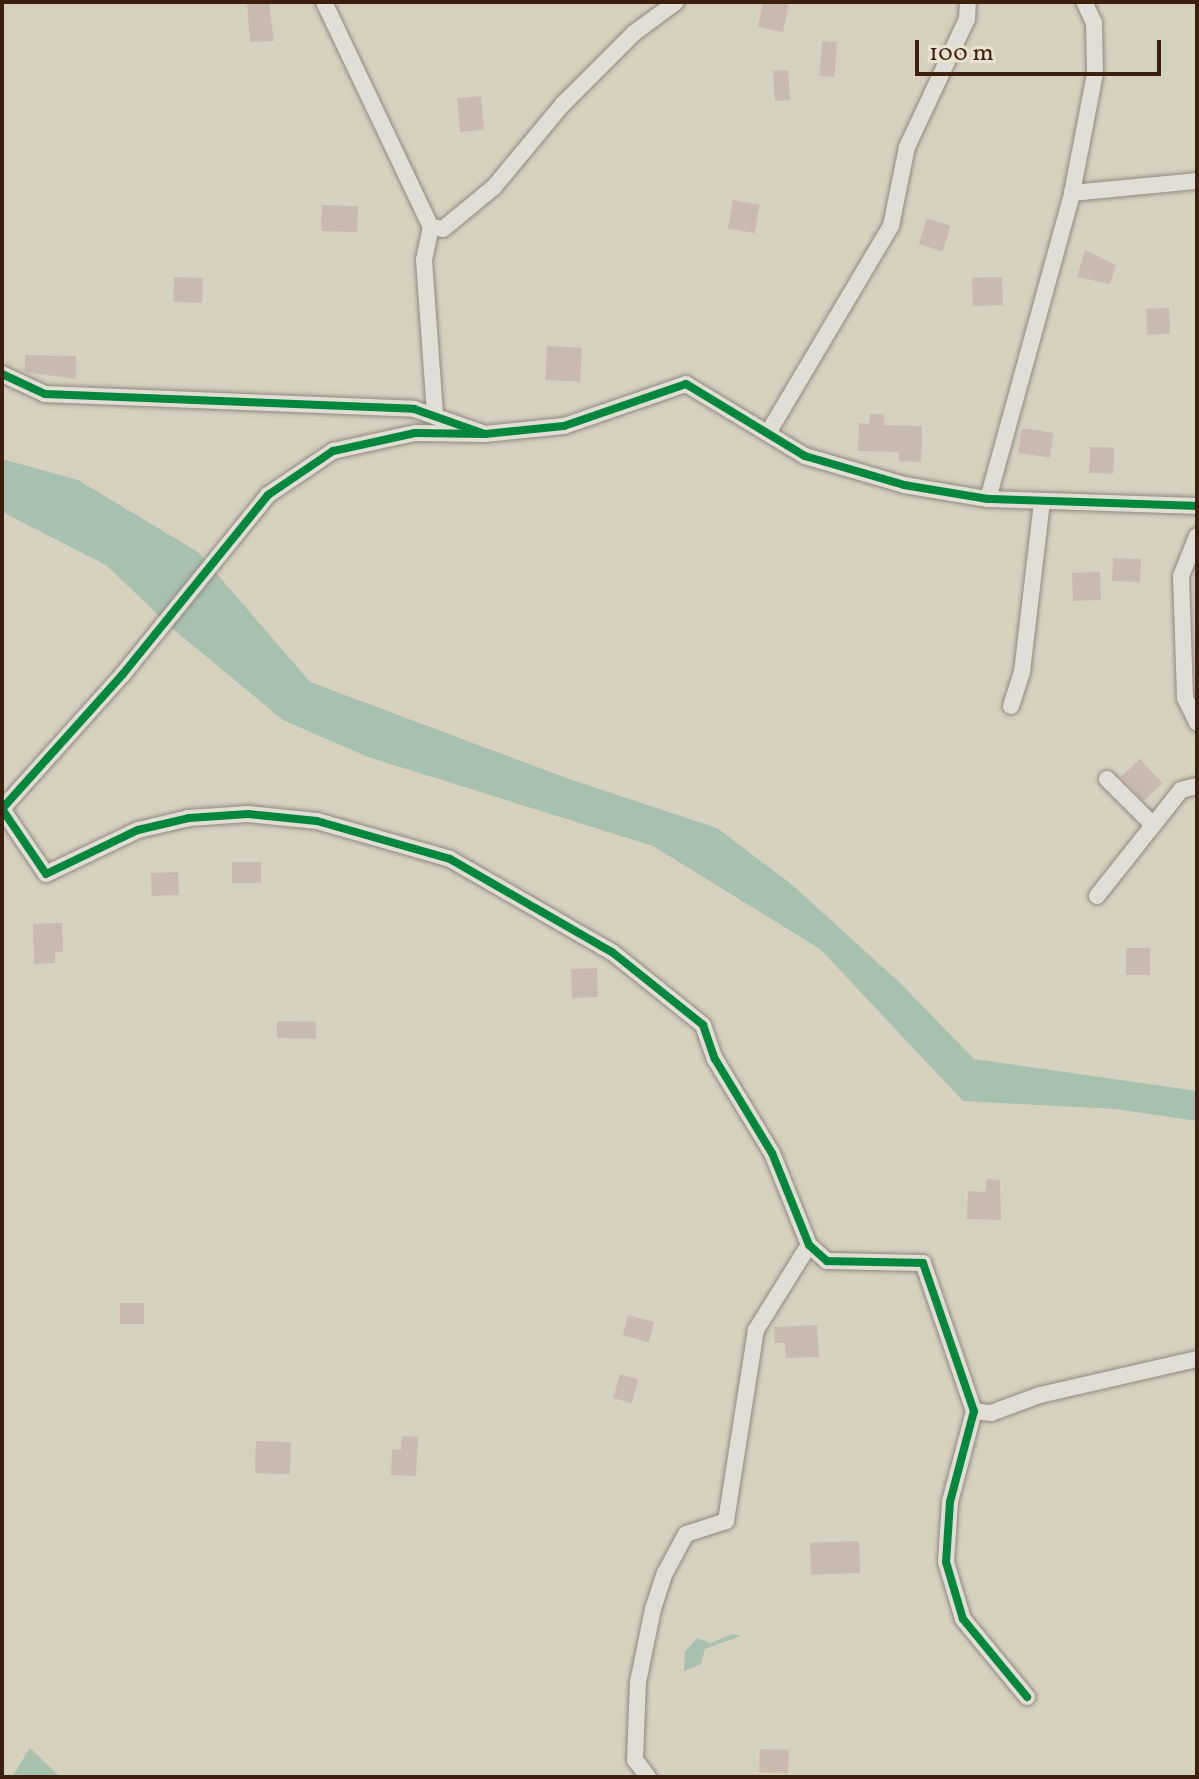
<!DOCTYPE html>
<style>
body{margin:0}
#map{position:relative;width:1199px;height:1779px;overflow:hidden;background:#d6d0bf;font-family:Vollkorn,serif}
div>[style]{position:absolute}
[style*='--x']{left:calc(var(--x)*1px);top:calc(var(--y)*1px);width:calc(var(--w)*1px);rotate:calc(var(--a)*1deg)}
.water>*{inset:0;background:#a8c0ae}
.building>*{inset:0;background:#c9bab0;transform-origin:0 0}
.roads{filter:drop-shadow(0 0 2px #90887d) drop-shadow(0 0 2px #90887d)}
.minor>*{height:16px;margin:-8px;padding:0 8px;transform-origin:8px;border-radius:8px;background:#e0ddd4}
.cycleway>*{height:8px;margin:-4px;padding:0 4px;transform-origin:4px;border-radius:4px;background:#00873e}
span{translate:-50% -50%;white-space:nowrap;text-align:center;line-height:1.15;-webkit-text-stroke:6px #ebe3cf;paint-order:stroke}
.frame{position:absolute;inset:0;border:4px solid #3c1f0e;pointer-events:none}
.scale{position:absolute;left:915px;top:40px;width:246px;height:36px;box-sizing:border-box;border:4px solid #3c1f0e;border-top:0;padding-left:10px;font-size:24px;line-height:28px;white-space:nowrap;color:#3c1f0e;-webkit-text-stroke:6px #ebe3cf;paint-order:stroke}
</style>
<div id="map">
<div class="water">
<i style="clip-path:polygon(2px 459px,78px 480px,198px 552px,310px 682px,569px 779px,717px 828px,790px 883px,899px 982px,974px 1059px,1197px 1091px,1197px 1121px,1116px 1109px,963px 1101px,820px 949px,653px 846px,368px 757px,283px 720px,173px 629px,106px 565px,2px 512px)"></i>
<i style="clip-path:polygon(732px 1634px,741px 1636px,705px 1649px,701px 1664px,684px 1671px,685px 1652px,697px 1638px,711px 1643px)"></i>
<i style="clip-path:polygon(30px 1748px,60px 1777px,12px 1777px)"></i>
</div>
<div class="building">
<i style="clip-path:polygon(247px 2px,269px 2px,274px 41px,250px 42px)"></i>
<i style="clip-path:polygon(763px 2px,789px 2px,783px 32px,758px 27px)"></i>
<i style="left:822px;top:41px;width:15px;height:35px;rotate:4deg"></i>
<i style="left:788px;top:70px;width:30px;height:15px;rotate:86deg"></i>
<i style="left:481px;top:96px;width:34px;height:24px;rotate:85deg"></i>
<i style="left:733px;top:200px;width:27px;height:29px;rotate:10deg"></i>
<i style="left:322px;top:205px;width:36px;height:26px;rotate:2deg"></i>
<i style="left:927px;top:218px;width:25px;height:27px;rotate:18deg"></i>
<i style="clip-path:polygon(1085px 250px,1116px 265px,1110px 284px,1077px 277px)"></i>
<i style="left:174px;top:277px;width:29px;height:25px;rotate:2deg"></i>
<i style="left:1002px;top:277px;width:28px;height:30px;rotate:88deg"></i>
<i style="left:1169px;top:308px;width:26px;height:23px;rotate:88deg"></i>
<i style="left:547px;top:346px;width:35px;height:34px;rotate:3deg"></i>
<i style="clip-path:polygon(25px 355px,76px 356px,76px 379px,25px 372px)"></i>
<i style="clip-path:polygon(870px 414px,884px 414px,884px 425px,922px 426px,921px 462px,899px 461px,899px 452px,858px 451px,859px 423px,869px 424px)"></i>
<i style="left:1022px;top:428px;width:32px;height:25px;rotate:9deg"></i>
<i style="left:1090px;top:447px;width:24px;height:26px;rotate:2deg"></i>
<i style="left:1113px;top:558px;width:28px;height:23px;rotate:2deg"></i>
<i style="left:1100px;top:572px;width:28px;height:28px;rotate:88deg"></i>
<i style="left:1140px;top:759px;width:33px;height:26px;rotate:47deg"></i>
<i style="left:232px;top:862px;width:29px;height:21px"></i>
<i style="left:178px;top:872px;width:23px;height:27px;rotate:88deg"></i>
<i style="clip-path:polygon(62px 923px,63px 952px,55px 952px,55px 963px,34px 964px,33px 924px)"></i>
<i style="left:1150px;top:948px;width:27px;height:24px;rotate:90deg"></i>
<i style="left:597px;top:968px;width:29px;height:26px;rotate:88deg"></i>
<i style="left:277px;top:1021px;width:39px;height:17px;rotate:1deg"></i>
<i style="clip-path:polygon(987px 1179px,1000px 1180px,1001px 1220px,967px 1219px,968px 1191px,985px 1192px)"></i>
<i style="left:120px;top:1303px;width:24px;height:21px"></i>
<i style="left:628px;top:1315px;width:27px;height:21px;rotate:15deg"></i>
<i style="clip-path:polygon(817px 1325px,819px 1357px,786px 1358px,785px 1343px,775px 1343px,774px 1327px)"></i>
<i style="left:620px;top:1374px;width:19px;height:25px;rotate:16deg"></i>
<i style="clip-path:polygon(402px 1436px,418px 1437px,416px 1476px,391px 1475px,392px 1449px,401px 1450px)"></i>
<i style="left:256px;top:1441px;width:35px;height:32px;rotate:2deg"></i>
<i style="left:859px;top:1541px;width:32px;height:49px;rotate:88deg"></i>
<i style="left:760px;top:1749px;width:29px;height:23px;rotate:2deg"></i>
</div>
<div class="roads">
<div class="minor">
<i style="--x:324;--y:2;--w:249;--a:64.6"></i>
<i style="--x:431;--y:227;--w:34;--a:102"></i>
<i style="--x:424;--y:260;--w:154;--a:85.9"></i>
<i style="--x:1072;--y:193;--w:121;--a:-79.1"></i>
<i style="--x:1095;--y:74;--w:51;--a:-91.1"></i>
<i style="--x:1094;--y:23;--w:23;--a:-115"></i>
<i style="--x:431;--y:227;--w:12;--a:9"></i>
<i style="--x:443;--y:229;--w:66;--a:-39.5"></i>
<i style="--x:494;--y:187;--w:108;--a:-50.3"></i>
<i style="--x:563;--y:104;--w:100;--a:-45"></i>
<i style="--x:634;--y:33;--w:52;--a:-36.4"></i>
<i style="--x:2;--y:374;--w:47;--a:24.9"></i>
<i style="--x:45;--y:394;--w:369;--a:2.3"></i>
<i style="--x:414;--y:409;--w:75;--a:19.4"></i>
<i style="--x:485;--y:434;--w:79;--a:-5.8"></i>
<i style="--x:564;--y:426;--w:129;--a:-19"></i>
<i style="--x:686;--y:384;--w:139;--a:31.2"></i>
<i style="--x:805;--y:456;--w:103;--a:16.3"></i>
<i style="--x:904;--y:485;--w:85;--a:9.5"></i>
<i style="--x:988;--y:499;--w:209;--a:1.9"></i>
<i style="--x:768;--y:433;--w:241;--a:-59.3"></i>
<i style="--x:891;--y:226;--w:81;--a:-78.6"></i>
<i style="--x:907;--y:147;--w:141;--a:-64.9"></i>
<i style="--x:967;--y:19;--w:17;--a:-87"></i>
<i style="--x:485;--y:434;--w:70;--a:-179.2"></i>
<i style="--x:415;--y:433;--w:84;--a:167.6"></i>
<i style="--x:333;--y:451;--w:78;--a:145.9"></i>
<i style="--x:268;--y:495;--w:230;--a:129"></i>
<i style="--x:123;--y:674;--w:181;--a:131.9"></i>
<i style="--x:2;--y:809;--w:78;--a:55.9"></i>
<i style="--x:46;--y:874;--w:102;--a:-25.6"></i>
<i style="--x:138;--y:830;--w:52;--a:-13.2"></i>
<i style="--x:189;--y:818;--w:59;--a:-3.9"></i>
<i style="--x:248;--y:814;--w:69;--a:5.8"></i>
<i style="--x:317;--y:821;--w:138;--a:15.9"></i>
<i style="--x:450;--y:859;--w:187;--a:29.9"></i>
<i style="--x:612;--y:952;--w:117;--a:38.7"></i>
<i style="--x:703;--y:1025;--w:36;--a:71"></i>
<i style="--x:715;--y:1059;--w:110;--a:58.8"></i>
<i style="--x:772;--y:1153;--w:99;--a:68.1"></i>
<i style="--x:809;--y:1245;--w:24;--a:42"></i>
<i style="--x:827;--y:1261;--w:96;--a:1.2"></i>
<i style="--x:923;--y:1263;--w:157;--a:71"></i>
<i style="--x:974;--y:1411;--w:94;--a:104.8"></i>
<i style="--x:950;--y:1502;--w:60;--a:93.8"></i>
<i style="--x:946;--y:1562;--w:59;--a:73.4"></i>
<i style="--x:963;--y:1619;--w:101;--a:50.6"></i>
<i style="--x:988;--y:499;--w:317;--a:-74.6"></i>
<i style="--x:1072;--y:193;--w:126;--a:-5.5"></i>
<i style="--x:1197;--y:536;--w:43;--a:111.8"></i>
<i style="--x:1181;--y:576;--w:122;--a:88.1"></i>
<i style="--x:1185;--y:698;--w:28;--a:64"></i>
<i style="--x:1011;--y:706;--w:36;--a:-72"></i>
<i style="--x:1022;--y:672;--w:172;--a:-83.3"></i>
<i style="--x:1107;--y:779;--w:65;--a:45"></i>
<i style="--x:1097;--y:896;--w:135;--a:-51.6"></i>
<i style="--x:1181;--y:790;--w:16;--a:-14"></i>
<i style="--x:974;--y:1411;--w:17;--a:7"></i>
<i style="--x:991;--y:1413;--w:52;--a:-20.2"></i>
<i style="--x:1040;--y:1395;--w:161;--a:-12.9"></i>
<i style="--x:648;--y:1777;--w:21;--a:-127"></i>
<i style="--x:635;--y:1760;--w:78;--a:-87.8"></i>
<i style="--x:638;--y:1682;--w:75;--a:-78.4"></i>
<i style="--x:653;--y:1609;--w:38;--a:-72"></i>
<i style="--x:665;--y:1573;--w:44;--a:-61.7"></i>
<i style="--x:686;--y:1534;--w:42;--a:-18"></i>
<i style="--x:726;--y:1521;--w:193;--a:-81.1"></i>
<i style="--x:756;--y:1330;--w:100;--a:-58.1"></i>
</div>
</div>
<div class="cycleway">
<i style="--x:2;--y:374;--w:47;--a:24.9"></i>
<i style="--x:45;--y:394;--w:369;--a:2.3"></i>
<i style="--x:414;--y:409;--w:75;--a:19.4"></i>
<i style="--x:485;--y:434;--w:79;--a:-5.8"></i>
<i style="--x:564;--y:426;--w:129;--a:-19"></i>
<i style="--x:686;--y:384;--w:139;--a:31.2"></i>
<i style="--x:805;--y:456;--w:103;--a:16.3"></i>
<i style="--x:904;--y:485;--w:85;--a:9.5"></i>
<i style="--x:988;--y:499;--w:209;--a:1.9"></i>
<i style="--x:485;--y:434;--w:70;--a:-179.2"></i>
<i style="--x:415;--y:433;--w:84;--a:167.6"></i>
<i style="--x:333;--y:451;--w:78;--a:145.9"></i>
<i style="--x:268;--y:495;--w:230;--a:129"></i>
<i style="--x:123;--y:674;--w:181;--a:131.9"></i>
<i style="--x:2;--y:809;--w:78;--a:55.9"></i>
<i style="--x:46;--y:874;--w:102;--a:-25.6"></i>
<i style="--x:138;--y:830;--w:52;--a:-13.2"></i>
<i style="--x:189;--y:818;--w:59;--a:-3.9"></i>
<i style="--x:248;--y:814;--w:69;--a:5.8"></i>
<i style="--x:317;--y:821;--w:138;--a:15.9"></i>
<i style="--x:450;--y:859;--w:187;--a:29.9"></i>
<i style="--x:612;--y:952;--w:117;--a:38.7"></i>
<i style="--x:703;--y:1025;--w:36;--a:71"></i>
<i style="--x:715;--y:1059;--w:110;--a:58.8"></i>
<i style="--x:772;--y:1153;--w:99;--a:68.1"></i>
<i style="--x:809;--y:1245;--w:24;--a:42"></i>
<i style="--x:827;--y:1261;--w:96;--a:1.2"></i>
<i style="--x:923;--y:1263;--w:157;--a:71"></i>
<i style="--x:974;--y:1411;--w:94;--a:104.8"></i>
<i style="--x:950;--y:1502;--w:60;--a:93.8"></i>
<i style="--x:946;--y:1562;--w:59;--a:73.4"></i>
<i style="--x:963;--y:1619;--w:101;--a:50.6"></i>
</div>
<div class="frame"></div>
<div class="scale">100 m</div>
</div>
